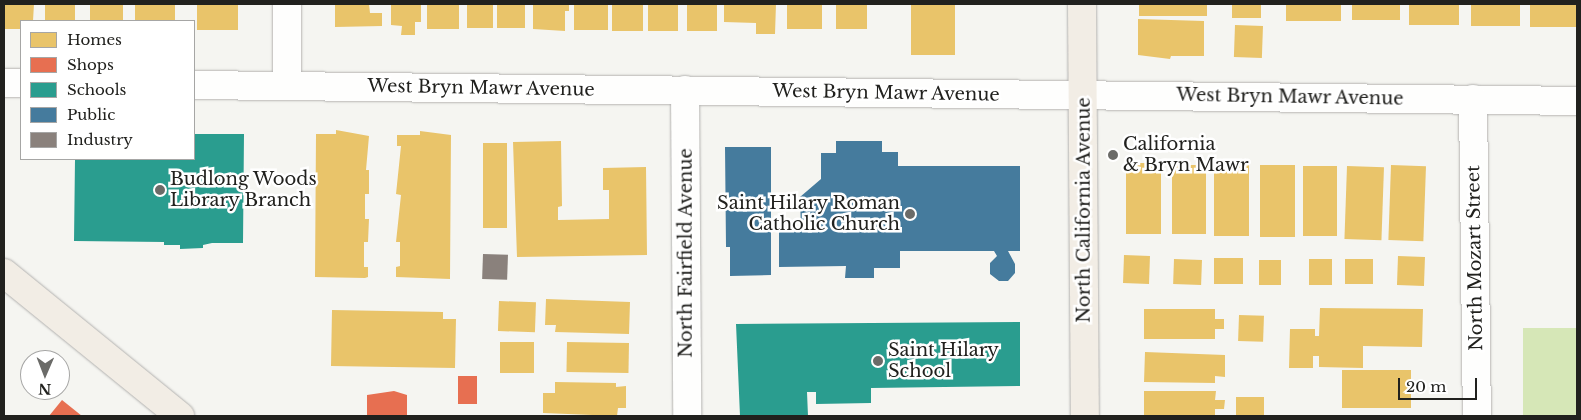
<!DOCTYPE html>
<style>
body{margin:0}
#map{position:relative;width:1581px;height:420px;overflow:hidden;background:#f5f5f1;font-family:"Libre Baskerville",serif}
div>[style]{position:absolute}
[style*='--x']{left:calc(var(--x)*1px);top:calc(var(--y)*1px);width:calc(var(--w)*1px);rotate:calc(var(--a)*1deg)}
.green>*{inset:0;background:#d6e7b7;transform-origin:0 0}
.homes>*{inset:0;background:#e9c46a;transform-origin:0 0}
.shops>*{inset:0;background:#e76f51;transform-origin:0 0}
.schools>*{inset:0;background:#2a9d8f}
.public>*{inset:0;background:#457b9d}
.industry>*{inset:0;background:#8a817c;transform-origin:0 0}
.roads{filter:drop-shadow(0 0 1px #b3b2b0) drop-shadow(0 0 1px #b3b2b0)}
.minor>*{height:28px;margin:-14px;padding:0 14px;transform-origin:14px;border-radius:14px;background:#fefefd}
.major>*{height:28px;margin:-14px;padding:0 14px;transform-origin:14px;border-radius:14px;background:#f2ede5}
.dots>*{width:14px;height:14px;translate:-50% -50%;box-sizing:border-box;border:2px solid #fff;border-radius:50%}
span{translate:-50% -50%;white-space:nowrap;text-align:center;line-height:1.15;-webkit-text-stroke:5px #fff;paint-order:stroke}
.street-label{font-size:18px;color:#21211e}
.poi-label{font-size:18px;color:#21211e}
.left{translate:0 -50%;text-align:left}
.right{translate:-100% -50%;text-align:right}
.frame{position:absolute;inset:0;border:5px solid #21211e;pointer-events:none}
.legend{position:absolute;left:20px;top:20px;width:175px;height:140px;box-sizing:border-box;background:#fff;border:1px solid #a6a6a5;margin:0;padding:6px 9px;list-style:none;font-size:15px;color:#21211e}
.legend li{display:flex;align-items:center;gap:10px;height:25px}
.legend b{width:25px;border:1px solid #a6a6a5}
.north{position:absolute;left:20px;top:350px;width:50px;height:50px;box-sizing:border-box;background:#fff;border:1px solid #a6a6a5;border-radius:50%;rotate:181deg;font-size:14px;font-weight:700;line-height:20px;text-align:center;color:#21211e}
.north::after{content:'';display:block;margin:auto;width:18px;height:22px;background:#6b6b68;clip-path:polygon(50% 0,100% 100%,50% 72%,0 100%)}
.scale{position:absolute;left:1398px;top:378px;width:79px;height:22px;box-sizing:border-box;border:2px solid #21211e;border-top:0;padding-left:6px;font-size:15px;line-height:18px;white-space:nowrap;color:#21211e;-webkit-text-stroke:4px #fff;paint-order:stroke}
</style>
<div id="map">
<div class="green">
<i style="left:1523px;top:328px;width:54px;height:88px"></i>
</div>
<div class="homes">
<i style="clip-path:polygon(4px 4px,34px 4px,33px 21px,21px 21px,21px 29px,4px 29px)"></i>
<i style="left:45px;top:4px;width:30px;height:17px"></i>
<i style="left:90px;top:4px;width:33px;height:17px"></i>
<i style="left:135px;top:4px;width:40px;height:17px"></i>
<i style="left:197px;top:4px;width:41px;height:26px"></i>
<i style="clip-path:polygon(335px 4px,369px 4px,370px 13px,382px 13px,382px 26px,335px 27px)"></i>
<i style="clip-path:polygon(391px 4px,421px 4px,421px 22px,415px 22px,415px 35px,401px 35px,402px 26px,391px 25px)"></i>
<i style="left:427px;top:4px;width:32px;height:25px"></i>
<i style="left:467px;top:4px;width:26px;height:24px"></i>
<i style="left:497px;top:4px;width:28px;height:24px"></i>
<i style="clip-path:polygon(533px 4px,569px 4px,569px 11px,565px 11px,565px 31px,533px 29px)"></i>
<i style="left:574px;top:4px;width:34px;height:26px"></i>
<i style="left:612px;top:4px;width:31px;height:27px"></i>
<i style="left:648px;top:4px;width:30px;height:27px"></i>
<i style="left:687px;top:4px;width:30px;height:27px"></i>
<i style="clip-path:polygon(724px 4px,776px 4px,775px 34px,756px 34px,756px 23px,724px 22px)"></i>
<i style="left:787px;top:4px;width:35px;height:25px"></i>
<i style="left:836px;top:4px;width:31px;height:25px"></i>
<i style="left:911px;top:4px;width:44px;height:51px"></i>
<i style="left:1139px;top:4px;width:68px;height:12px"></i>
<i style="left:1232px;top:4px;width:29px;height:14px"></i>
<i style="left:1286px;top:4px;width:55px;height:17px"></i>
<i style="left:1352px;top:4px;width:48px;height:16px"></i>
<i style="left:1409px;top:4px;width:50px;height:21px"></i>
<i style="left:1471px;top:4px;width:49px;height:22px"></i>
<i style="left:1530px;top:4px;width:47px;height:23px"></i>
<i style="clip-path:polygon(1138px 19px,1204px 21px,1204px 56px,1171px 56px,1170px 59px,1138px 55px)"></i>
<i style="left:1235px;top:25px;width:28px;height:32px;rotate:2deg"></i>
<i style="clip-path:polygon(336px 130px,369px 136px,366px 170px,369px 170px,369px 194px,365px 194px,365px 219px,369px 219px,368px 242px,364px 242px,364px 267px,368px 267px,368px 277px,365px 278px,315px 277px,316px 134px,336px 134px)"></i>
<i style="clip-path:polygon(420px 131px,451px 135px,450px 279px,396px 277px,396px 267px,400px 266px,400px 242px,396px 242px,401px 195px,396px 194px,401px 146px,397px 146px,397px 135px,420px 135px)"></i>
<i style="clip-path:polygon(561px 141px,562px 206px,558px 207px,558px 220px,609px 219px,609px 190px,603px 190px,603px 168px,646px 167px,647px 255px,517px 257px,513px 142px)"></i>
<i style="left:483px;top:143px;width:24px;height:85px"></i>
<i style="left:1126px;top:163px;width:35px;height:71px"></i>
<i style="left:1249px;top:164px;width:72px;height:35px;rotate:90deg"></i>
<i style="left:1172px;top:165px;width:34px;height:69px"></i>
<i style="left:1260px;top:165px;width:35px;height:72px"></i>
<i style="left:1391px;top:165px;width:35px;height:75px;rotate:2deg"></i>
<i style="left:1303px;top:166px;width:34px;height:70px"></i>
<i style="left:1347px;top:166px;width:37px;height:73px;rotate:2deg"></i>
<i style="left:1124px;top:255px;width:26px;height:28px;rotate:2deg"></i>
<i style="left:1398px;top:256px;width:27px;height:29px;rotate:2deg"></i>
<i style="left:1214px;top:258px;width:29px;height:26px"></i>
<i style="left:1174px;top:259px;width:28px;height:25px;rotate:2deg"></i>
<i style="left:1309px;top:259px;width:23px;height:26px"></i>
<i style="left:1373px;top:259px;width:25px;height:28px;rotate:90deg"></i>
<i style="left:1259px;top:260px;width:22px;height:25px"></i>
<i style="clip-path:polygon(546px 299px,630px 302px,629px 334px,555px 332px,556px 325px,545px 325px)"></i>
<i style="left:499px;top:301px;width:37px;height:30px;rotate:2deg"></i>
<i style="clip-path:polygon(1320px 308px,1423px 309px,1422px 347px,1363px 346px,1363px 368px,1319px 367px,1319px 356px,1313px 356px,1313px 368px,1289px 368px,1290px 329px,1315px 329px,1315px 336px,1319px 336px)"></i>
<i style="clip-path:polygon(1144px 309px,1215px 309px,1215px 319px,1224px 319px,1224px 329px,1215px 329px,1215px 339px,1144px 339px)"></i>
<i style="clip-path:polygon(332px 310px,443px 312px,443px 319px,456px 319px,455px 368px,331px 366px)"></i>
<i style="left:1239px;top:315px;width:25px;height:26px;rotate:2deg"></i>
<i style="left:500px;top:342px;width:34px;height:31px"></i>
<i style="left:567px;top:342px;width:62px;height:30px;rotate:1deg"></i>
<i style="clip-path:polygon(1145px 352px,1225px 355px,1225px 377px,1215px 376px,1215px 383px,1144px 382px)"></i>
<i style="left:1342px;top:370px;width:69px;height:38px"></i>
<i style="clip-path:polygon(555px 382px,616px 383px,616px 387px,626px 386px,626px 408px,618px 408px,617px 416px,543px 413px,543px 393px,555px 393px)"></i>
<i style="clip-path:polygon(1144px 391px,1216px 391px,1215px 400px,1225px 400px,1224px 409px,1215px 409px,1215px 416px,1144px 416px)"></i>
<i style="left:1236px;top:397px;width:28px;height:19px"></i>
</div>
<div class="shops">
<i style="left:458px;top:376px;width:19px;height:28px"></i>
<i style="clip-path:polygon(394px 391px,407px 395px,407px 416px,367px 416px,367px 395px)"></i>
<i style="clip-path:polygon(62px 400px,82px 416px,49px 416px)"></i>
</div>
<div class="schools">
<i style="clip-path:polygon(194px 134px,244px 134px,243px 243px,212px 243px,203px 245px,203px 248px,180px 249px,180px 245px,164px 245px,164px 242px,74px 241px,75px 159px,194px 159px)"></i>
<i style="clip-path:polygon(1020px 322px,1020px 386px,871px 388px,871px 403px,816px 404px,816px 392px,807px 392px,808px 416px,740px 416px,736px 324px)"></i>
</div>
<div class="public">
<i style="clip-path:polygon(836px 141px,882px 141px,882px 152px,898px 152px,898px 166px,1020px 166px,1020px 251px,1008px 251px,1015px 264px,1015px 273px,1008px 281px,999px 281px,990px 274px,990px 263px,997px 256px,994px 251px,900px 251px,900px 268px,874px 268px,874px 278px,845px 278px,846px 266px,779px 267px,779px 231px,801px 231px,800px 197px,821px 179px,821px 153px,836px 153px)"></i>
<i style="clip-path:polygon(725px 147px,771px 147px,771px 275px,730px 276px,730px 247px,726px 247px)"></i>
</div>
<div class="industry">
<i style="left:483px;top:254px;width:25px;height:25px;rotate:2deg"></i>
</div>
<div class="roads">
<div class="minor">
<i style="--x:287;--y:4;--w:82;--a:90"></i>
<i style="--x:4;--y:83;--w:17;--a:0"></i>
<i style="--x:194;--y:85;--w:1383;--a:0.66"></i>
<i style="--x:685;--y:90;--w:326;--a:89.6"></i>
<i style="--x:1473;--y:99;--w:317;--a:89.3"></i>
</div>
<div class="major">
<i style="--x:1082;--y:4;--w:412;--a:89.6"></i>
<i style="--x:4;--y:273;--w:227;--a:39.1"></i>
</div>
</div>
<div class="dots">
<i style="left:1113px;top:155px;background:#6b6b68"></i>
<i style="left:160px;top:190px;background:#6b6b68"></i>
<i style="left:910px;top:214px;background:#6b6b68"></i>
<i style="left:878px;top:361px;background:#6b6b68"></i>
</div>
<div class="street-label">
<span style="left:481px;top:88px;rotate:1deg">West Bryn Mawr Avenue</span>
<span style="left:886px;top:93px;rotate:1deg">West Bryn Mawr Avenue</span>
<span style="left:1290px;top:97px;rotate:1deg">West Bryn Mawr Avenue</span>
<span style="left:1084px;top:210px;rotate:-90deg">North California Avenue</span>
<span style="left:686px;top:253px;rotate:-90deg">North Fairfield Avenue</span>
<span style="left:1475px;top:258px;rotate:-91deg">North Mozart Street</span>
</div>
<div class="poi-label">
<span class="left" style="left:1123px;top:155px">California<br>&amp; Bryn Mawr</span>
<span class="left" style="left:170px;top:190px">Budlong Woods<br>Library Branch</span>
<span class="right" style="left:900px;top:214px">Saint Hilary Roman<br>Catholic Church</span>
<span class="left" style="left:888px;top:361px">Saint Hilary<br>School</span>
</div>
<div class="frame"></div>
<ul class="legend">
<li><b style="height:14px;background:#e9c46a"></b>Homes</li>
<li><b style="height:14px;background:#e76f51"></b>Shops</li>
<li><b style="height:14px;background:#2a9d8f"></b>Schools</li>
<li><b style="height:14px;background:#457b9d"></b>Public</li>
<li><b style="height:14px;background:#8a817c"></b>Industry</li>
</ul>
<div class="north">N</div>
<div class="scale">20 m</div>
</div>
